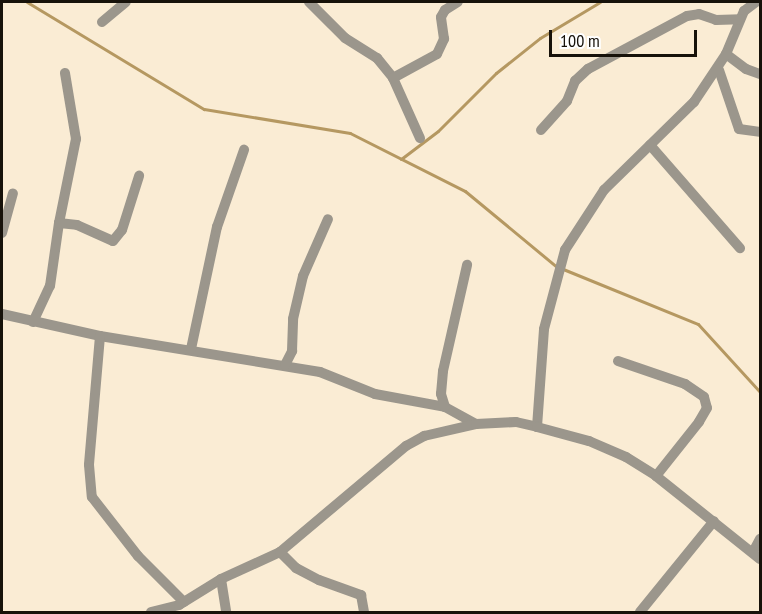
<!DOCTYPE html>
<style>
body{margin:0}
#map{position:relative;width:762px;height:614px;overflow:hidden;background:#faecd4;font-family:"PT Sans Narrow",sans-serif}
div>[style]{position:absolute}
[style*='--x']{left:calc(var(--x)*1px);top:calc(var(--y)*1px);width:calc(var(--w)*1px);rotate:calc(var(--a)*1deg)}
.stream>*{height:3px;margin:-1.5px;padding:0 1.5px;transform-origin:1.5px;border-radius:1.5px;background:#b59861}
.street>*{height:10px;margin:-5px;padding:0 5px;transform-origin:5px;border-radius:5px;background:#9b968c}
span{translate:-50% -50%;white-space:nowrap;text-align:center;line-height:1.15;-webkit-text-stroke:5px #fff;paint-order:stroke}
.frame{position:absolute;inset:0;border:3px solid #17120a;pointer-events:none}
.scale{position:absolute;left:549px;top:30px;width:148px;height:27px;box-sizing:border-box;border:3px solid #17120a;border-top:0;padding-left:8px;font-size:18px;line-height:21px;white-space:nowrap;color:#17120a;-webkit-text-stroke:4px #fff;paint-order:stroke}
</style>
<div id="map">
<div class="stream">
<i style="--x:27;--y:2;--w:207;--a:31.2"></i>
<i style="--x:204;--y:109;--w:148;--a:9.3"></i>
<i style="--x:350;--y:133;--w:129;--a:26.8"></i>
<i style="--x:465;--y:191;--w:119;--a:39.6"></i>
<i style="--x:401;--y:159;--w:46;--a:-37.1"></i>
<i style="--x:438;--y:131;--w:82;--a:-45"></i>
<i style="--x:496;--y:73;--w:56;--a:-38.5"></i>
<i style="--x:540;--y:38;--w:70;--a:-31"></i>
<i style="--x:563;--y:269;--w:146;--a:22.2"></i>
<i style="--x:698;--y:324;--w:92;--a:47.6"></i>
</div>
<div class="street">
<i style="--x:309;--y:2;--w:51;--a:45"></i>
<i style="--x:345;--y:38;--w:38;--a:32"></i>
<i style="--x:377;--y:58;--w:26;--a:51"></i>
<i style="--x:393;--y:78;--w:66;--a:65.8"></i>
<i style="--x:756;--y:2;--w:15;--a:143"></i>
<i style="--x:744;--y:11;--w:47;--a:112.7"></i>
<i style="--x:726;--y:54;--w:25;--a:37"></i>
<i style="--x:746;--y:69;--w:15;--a:20"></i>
<i style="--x:102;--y:22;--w:31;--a:-40"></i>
<i style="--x:719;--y:70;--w:62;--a:71.3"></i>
<i style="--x:739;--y:129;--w:21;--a:8"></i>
<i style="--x:393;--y:78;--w:50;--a:-28.6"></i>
<i style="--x:437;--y:54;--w:17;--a:-65"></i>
<i style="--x:444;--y:39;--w:22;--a:-98"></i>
<i style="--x:441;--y:17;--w:8;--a:-60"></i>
<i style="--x:445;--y:10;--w:15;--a:-32"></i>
<i style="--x:541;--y:130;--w:39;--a:-48"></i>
<i style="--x:567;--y:101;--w:22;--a:-68"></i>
<i style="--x:575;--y:81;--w:18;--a:-43"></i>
<i style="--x:588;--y:69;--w:112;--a:-28.2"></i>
<i style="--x:687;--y:16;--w:12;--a:-9"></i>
<i style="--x:699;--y:14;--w:18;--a:19"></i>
<i style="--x:716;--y:20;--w:24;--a:-2"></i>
<i style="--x:650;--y:145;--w:137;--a:48.9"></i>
<i style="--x:59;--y:223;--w:86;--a:-78.6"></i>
<i style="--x:76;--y:139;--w:67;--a:-99.5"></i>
<i style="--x:2;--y:233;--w:41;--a:-74.6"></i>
<i style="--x:2;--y:314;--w:100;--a:12.7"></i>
<i style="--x:100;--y:336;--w:223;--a:9.3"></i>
<i style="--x:320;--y:372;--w:59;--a:21.8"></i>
<i style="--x:375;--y:394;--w:71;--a:10.5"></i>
<i style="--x:445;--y:407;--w:35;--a:29"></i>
<i style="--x:33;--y:322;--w:40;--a:-65"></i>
<i style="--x:50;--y:286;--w:64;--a:-81.9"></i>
<i style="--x:59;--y:223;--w:18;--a:6"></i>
<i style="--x:77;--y:225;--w:39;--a:24"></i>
<i style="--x:113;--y:241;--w:14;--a:-51"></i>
<i style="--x:122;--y:230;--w:57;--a:-72.5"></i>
<i style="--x:100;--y:336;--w:129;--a:94.9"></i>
<i style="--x:89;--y:465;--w:32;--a:85"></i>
<i style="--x:92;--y:497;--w:75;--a:52.1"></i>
<i style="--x:138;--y:556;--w:65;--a:45"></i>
<i style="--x:191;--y:349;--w:125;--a:-78"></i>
<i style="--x:217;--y:227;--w:82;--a:-70.7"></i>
<i style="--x:618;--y:361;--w:71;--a:18.9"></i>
<i style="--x:685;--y:384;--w:23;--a:34"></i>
<i style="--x:704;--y:397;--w:11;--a:75"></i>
<i style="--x:707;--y:408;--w:16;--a:120"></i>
<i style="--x:699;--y:422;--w:69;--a:128.5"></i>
<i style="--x:285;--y:365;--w:16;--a:-63"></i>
<i style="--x:292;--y:351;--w:32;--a:-88"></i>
<i style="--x:293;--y:319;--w:44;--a:-76.9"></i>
<i style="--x:303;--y:276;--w:62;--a:-66.3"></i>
<i style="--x:445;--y:407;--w:14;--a:-107"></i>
<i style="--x:441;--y:394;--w:23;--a:-85"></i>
<i style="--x:443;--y:371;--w:109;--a:-77.2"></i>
<i style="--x:537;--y:427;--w:98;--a:-85.9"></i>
<i style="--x:544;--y:329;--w:82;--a:-75.1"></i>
<i style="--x:565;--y:250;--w:72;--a:-57"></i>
<i style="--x:604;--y:190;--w:126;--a:-44.4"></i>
<i style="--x:694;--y:102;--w:58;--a:-56.3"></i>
<i style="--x:280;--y:552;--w:23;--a:45"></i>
<i style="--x:296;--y:568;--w:26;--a:28"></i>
<i style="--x:319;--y:580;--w:45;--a:19.7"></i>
<i style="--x:361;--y:595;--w:17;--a:80"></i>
<i style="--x:753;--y:552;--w:15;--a:-62"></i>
<i style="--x:221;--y:579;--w:33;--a:81"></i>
<i style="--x:151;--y:612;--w:29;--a:-14"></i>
<i style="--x:179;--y:605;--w:49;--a:-31.8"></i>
<i style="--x:221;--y:579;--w:65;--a:-24.6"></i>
<i style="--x:280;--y:552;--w:165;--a:-40.1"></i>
<i style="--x:406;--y:446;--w:21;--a:-29"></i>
<i style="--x:424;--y:436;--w:53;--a:-13"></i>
<i style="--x:476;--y:424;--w:40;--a:-2.9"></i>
<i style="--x:516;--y:422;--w:22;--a:13"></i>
<i style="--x:537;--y:427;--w:54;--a:15.1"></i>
<i style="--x:589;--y:441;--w:40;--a:23.4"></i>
<i style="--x:626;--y:457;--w:36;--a:32"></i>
<i style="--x:656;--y:476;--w:133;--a:38.6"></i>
<i style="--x:640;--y:612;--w:117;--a:-50.9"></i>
</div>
<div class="frame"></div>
<div class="scale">100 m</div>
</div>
